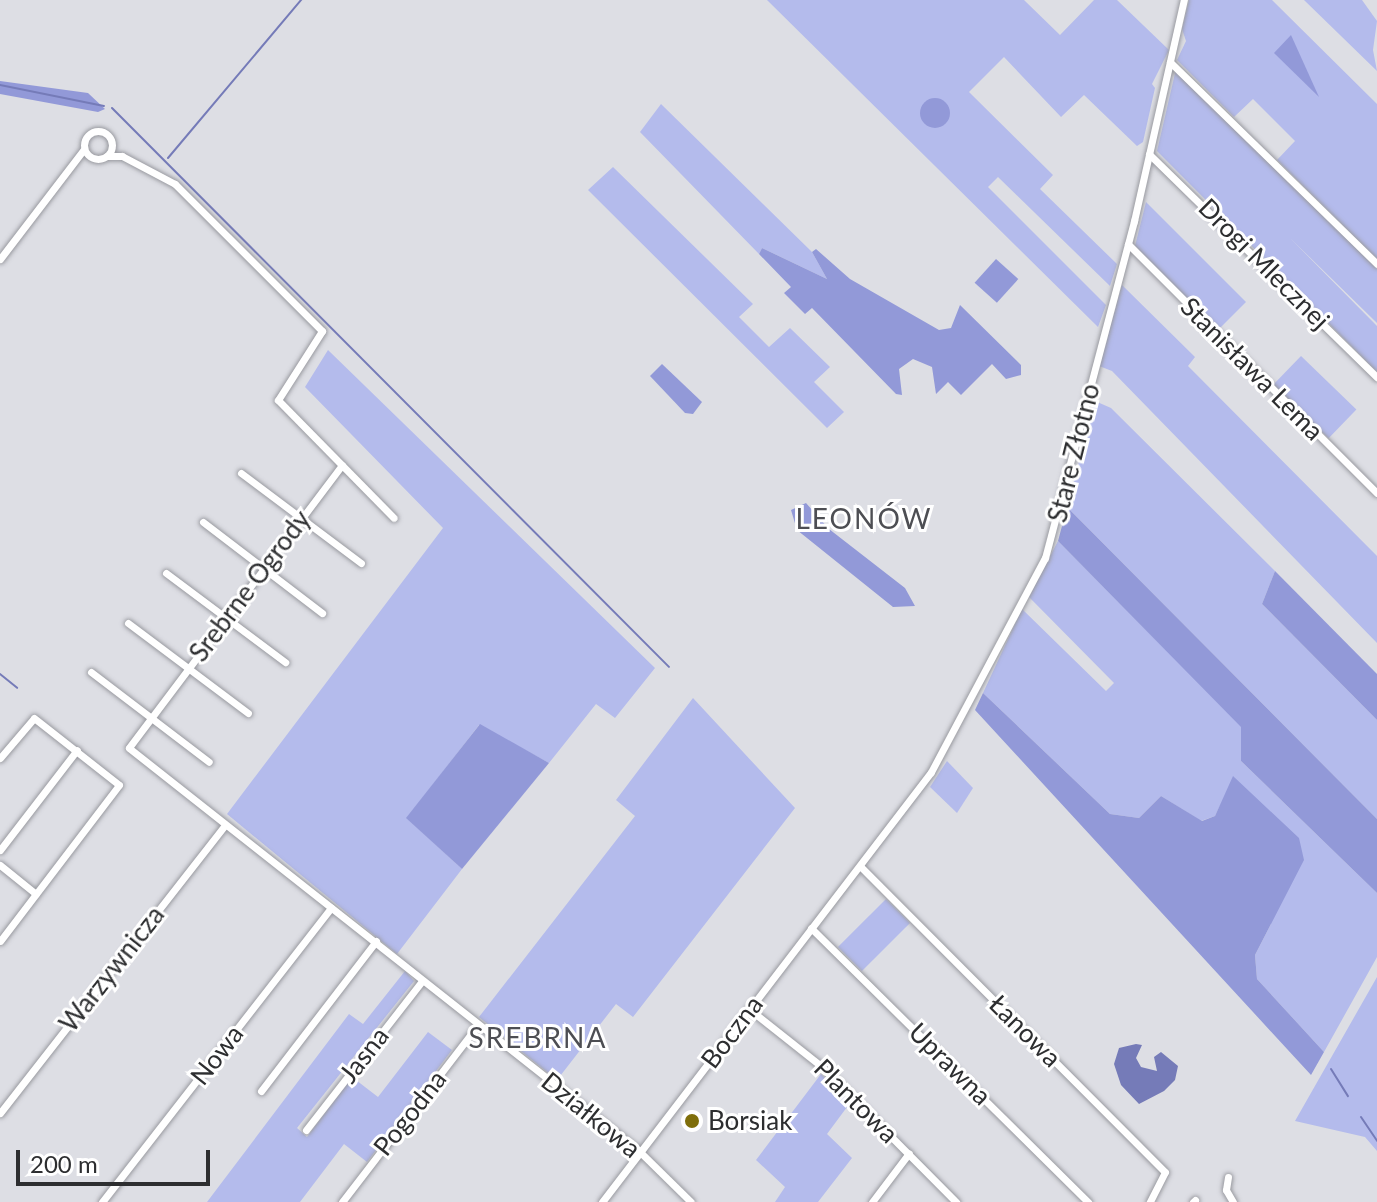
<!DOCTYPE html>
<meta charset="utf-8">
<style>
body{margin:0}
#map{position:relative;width:1377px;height:1202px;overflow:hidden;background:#dddee4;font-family:Lato,sans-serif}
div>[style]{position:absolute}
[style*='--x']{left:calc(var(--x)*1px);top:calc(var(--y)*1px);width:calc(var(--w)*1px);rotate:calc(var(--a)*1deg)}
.green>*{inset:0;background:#b4bbec;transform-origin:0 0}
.forest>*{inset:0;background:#9299d8;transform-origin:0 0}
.round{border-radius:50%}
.water>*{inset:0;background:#757bb8}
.stream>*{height:2px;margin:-1px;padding:0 1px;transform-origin:1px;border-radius:1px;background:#757bb8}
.roads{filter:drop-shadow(0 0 2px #999aa0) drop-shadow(0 0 2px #999aa0)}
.minor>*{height:7px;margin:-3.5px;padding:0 3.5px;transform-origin:3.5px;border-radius:3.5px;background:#fff}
.minor>.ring{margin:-3.5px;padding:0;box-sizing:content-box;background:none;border:7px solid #fff;border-radius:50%}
.dots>*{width:22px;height:22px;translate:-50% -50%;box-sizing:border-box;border:4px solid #fff;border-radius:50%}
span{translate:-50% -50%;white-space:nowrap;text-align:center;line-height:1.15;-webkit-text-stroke:6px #fff;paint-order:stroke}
.street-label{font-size:26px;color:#2d2e30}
.poi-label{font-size:26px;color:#2d2e30}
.left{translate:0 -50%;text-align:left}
.neighbourhood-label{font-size:28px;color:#4d4e53;letter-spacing:2px}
.scale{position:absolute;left:16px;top:1150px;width:194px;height:36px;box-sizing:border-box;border:4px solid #2d2e30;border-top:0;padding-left:10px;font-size:24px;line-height:28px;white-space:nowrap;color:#2d2e30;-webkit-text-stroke:6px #fff;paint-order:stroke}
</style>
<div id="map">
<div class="green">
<i style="clip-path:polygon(767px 0,1024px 0,1060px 35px,1094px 0,1117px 0,1169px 50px,1152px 84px,1155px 88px,1143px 142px,1137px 146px,1084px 95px,1061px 117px,1004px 57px,969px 92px,1053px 175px,1040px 189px,1117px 264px,1110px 286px,998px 177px,988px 187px,1106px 305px,1098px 327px)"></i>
<i style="clip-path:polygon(1189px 0,1272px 0,1377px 104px,1377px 259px,1277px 160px,1295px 141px,1253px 99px,1234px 117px,1177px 60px,1186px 41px,1182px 29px)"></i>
<i style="clip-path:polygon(1304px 0,1362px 0,1377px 21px,1373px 50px,1377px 71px)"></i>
<i style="clip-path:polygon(1176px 69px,1377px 269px,1377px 323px,1290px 238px,1377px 326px,1377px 372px,1157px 151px)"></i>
<i style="clip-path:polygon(661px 104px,812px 252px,827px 279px,762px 248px,759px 254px,640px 132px)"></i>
<i style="clip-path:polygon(613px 167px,753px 304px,739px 317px,769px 347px,790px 328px,830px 367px,814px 382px,844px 412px,827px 428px,588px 190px)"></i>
<i style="clip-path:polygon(1146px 202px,1246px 302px,1218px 330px,1135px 246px)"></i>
<i style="clip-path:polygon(1122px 285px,1195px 357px,1188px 366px,1377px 556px,1377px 643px,1112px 371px,1099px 366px)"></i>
<i style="clip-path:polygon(328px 350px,655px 668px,615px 718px,596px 704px,549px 763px,479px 725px,407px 818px,462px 869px,397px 954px,227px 814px,443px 528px,305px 387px)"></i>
<i style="left:1301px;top:356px;width:77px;height:40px;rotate:44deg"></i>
<i style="clip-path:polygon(1095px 401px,1111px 408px,1275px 571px,1262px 604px,1377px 720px,1377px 819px,1067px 507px)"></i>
<i style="clip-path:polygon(1058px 541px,1242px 727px,1241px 761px,1377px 893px,1377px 957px,1324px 1052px,1257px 979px,1255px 955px,1271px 924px,1234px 777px,1215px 816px,1201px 821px,1161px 796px,1139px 818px,1110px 814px,983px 693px,1022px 609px,1106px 691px,1114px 683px,1029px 597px)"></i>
<i style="clip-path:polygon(693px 698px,795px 808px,633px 1017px,616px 1004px,557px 1080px,479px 1017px,635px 816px,616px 800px)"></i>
<i style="clip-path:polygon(947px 761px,973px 788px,957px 813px,930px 787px)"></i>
<i style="left:886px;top:899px;width:34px;height:68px;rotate:45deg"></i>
<i style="clip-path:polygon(405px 971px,414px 981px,297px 1128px,307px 1137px,352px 1077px,378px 1097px,428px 1032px,452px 1050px,367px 1162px,344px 1144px,300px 1202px,207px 1202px,349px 1014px,363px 1024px)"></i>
<i style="clip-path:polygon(1377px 977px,1377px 1151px,1365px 1137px,1295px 1121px)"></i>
<i style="clip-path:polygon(821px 1074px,850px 1103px,827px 1134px,852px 1158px,818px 1202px,775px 1202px,785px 1187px,756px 1160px)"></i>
</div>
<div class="forest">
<i style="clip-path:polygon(1291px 35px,1319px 97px,1274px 53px)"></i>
<i style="clip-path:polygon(0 81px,88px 93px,105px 109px,98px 112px,0 94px)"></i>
<i class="round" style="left:920px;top:98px;width:30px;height:30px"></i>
<i style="clip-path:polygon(762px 248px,827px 279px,812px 252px,816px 249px,850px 279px,939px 330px,951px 328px,960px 305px,1021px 365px,1021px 375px,1006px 379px,992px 364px,961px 395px,948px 382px,936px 394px,932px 367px,913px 359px,899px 369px,902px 395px,896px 394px,812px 308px,805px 314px,784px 293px,791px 287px,759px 254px)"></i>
<i style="left:996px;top:259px;width:30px;height:32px;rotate:42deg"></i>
<i style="clip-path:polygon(662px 364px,702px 402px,693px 414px,685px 413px,650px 376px)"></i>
<i style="clip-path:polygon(806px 503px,829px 529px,905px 588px,915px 606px,893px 607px,797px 530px,791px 510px)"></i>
<i style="clip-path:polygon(1067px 507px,1377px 819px,1377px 893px,1241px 761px,1241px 727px,1058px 541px)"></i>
<i style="clip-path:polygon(1275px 571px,1377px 674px,1377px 720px,1262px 604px)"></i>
<i style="clip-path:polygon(983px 693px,1110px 814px,1139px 818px,1161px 796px,1202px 821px,1215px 816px,1233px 776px,1299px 838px,1304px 860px,1255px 955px,1257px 979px,1324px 1052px,1311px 1075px,975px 710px)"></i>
<i style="clip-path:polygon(480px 724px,549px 763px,462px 869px,406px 818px)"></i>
</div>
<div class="water">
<i style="clip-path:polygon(1136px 1044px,1142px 1045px,1136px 1058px,1141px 1067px,1157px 1071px,1154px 1057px,1161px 1052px,1178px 1066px,1175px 1080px,1164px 1091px,1139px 1104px,1121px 1085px,1114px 1064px,1119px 1048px)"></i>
</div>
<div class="stream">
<i style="--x:0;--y:85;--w:106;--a:11.4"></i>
<i style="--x:112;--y:108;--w:789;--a:45.1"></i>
<i style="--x:168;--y:158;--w:207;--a:-49.9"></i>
<i style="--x:0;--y:674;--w:22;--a:39"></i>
<i style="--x:1331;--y:1069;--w:32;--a:58"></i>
<i style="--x:1361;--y:1117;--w:29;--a:56"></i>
</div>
<div class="roads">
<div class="minor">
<i style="--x:1170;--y:62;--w:289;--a:44.3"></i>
<i class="ring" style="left:84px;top:131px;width:21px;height:21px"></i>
<i style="--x:1149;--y:154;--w:319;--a:44.4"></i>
<i style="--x:107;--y:156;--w:15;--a:0"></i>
<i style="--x:122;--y:156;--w:60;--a:27.8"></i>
<i style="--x:175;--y:184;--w:208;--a:45"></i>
<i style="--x:322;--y:331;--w:82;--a:122.5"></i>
<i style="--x:278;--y:400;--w:165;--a:45.5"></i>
<i style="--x:1128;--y:244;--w:352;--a:45"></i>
<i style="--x:0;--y:259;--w:138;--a:-52.6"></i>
<i style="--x:342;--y:465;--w:354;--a:127"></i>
<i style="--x:129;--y:748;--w:649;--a:38.3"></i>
<i style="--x:638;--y:1150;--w:74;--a:44.5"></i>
<i style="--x:241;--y:473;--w:150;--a:36.9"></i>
<i style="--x:203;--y:522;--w:150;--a:37.4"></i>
<i style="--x:166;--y:573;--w:149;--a:36.8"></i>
<i style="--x:128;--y:623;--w:150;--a:36.9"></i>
<i style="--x:91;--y:672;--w:148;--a:37.3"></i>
<i style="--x:0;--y:758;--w:52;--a:-49.6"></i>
<i style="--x:34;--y:718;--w:108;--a:38.2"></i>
<i style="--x:119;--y:785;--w:196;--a:127.3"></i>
<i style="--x:0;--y:850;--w:126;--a:-52.4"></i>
<i style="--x:0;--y:865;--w:46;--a:38.9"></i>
<i style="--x:860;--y:866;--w:432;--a:45.1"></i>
<i style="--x:1165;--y:1172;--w:34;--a:117"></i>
<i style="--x:811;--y:928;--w:390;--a:44.7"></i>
<i style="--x:749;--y:1009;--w:92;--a:38.4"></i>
<i style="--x:821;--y:1066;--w:192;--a:45.2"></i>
<i style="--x:261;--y:1091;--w:189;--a:-52.5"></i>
<i style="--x:0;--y:1113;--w:365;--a:-52"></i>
<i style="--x:306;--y:1130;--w:189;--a:-52.1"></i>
<i style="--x:1228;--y:1177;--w:13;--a:99"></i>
<i style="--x:1226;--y:1190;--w:14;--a:60"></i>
<i style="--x:102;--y:1202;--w:373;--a:-52.1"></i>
<i style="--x:342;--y:1202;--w:223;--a:-52.5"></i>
<i style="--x:602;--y:1202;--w:541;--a:-52.58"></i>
<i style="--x:931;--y:772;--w:242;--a:-62"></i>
<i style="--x:1045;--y:558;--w:349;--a:-75.2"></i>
<i style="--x:1134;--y:221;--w:227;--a:-77.3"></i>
<i style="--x:872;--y:1202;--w:61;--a:-52.9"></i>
<i style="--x:1193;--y:1202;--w:3;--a:-45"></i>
</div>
</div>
<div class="dots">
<i style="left:692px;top:1121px;background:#7f6e0b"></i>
</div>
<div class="street-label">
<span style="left:1264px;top:264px;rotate:45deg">Drogi Mlecznej</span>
<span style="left:1252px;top:369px;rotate:45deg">Stanisława Lema</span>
<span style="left:1074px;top:453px;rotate:-76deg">Stare Złotno</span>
<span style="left:250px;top:586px;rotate:-53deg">Srebrne Ogrody</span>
<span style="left:112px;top:969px;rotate:-52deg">Warzywnicza</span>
<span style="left:1025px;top:1031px;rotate:45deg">Łanowa</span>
<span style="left:732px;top:1032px;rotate:-53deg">Boczna</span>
<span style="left:217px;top:1055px;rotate:-52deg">Nowa</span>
<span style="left:364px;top:1055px;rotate:-52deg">Jasna</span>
<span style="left:950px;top:1064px;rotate:45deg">Uprawna</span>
<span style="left:856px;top:1101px;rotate:45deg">Plantowa</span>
<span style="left:410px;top:1113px;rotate:-52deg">Pogodna</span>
<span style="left:591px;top:1115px;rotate:39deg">Działkowa</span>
</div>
<div class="poi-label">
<span class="left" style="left:708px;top:1121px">Borsiak</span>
</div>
<div class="neighbourhood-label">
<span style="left:864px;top:518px">LEONÓW</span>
<span style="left:538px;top:1037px">SREBRNA</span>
</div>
<div class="scale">200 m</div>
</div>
